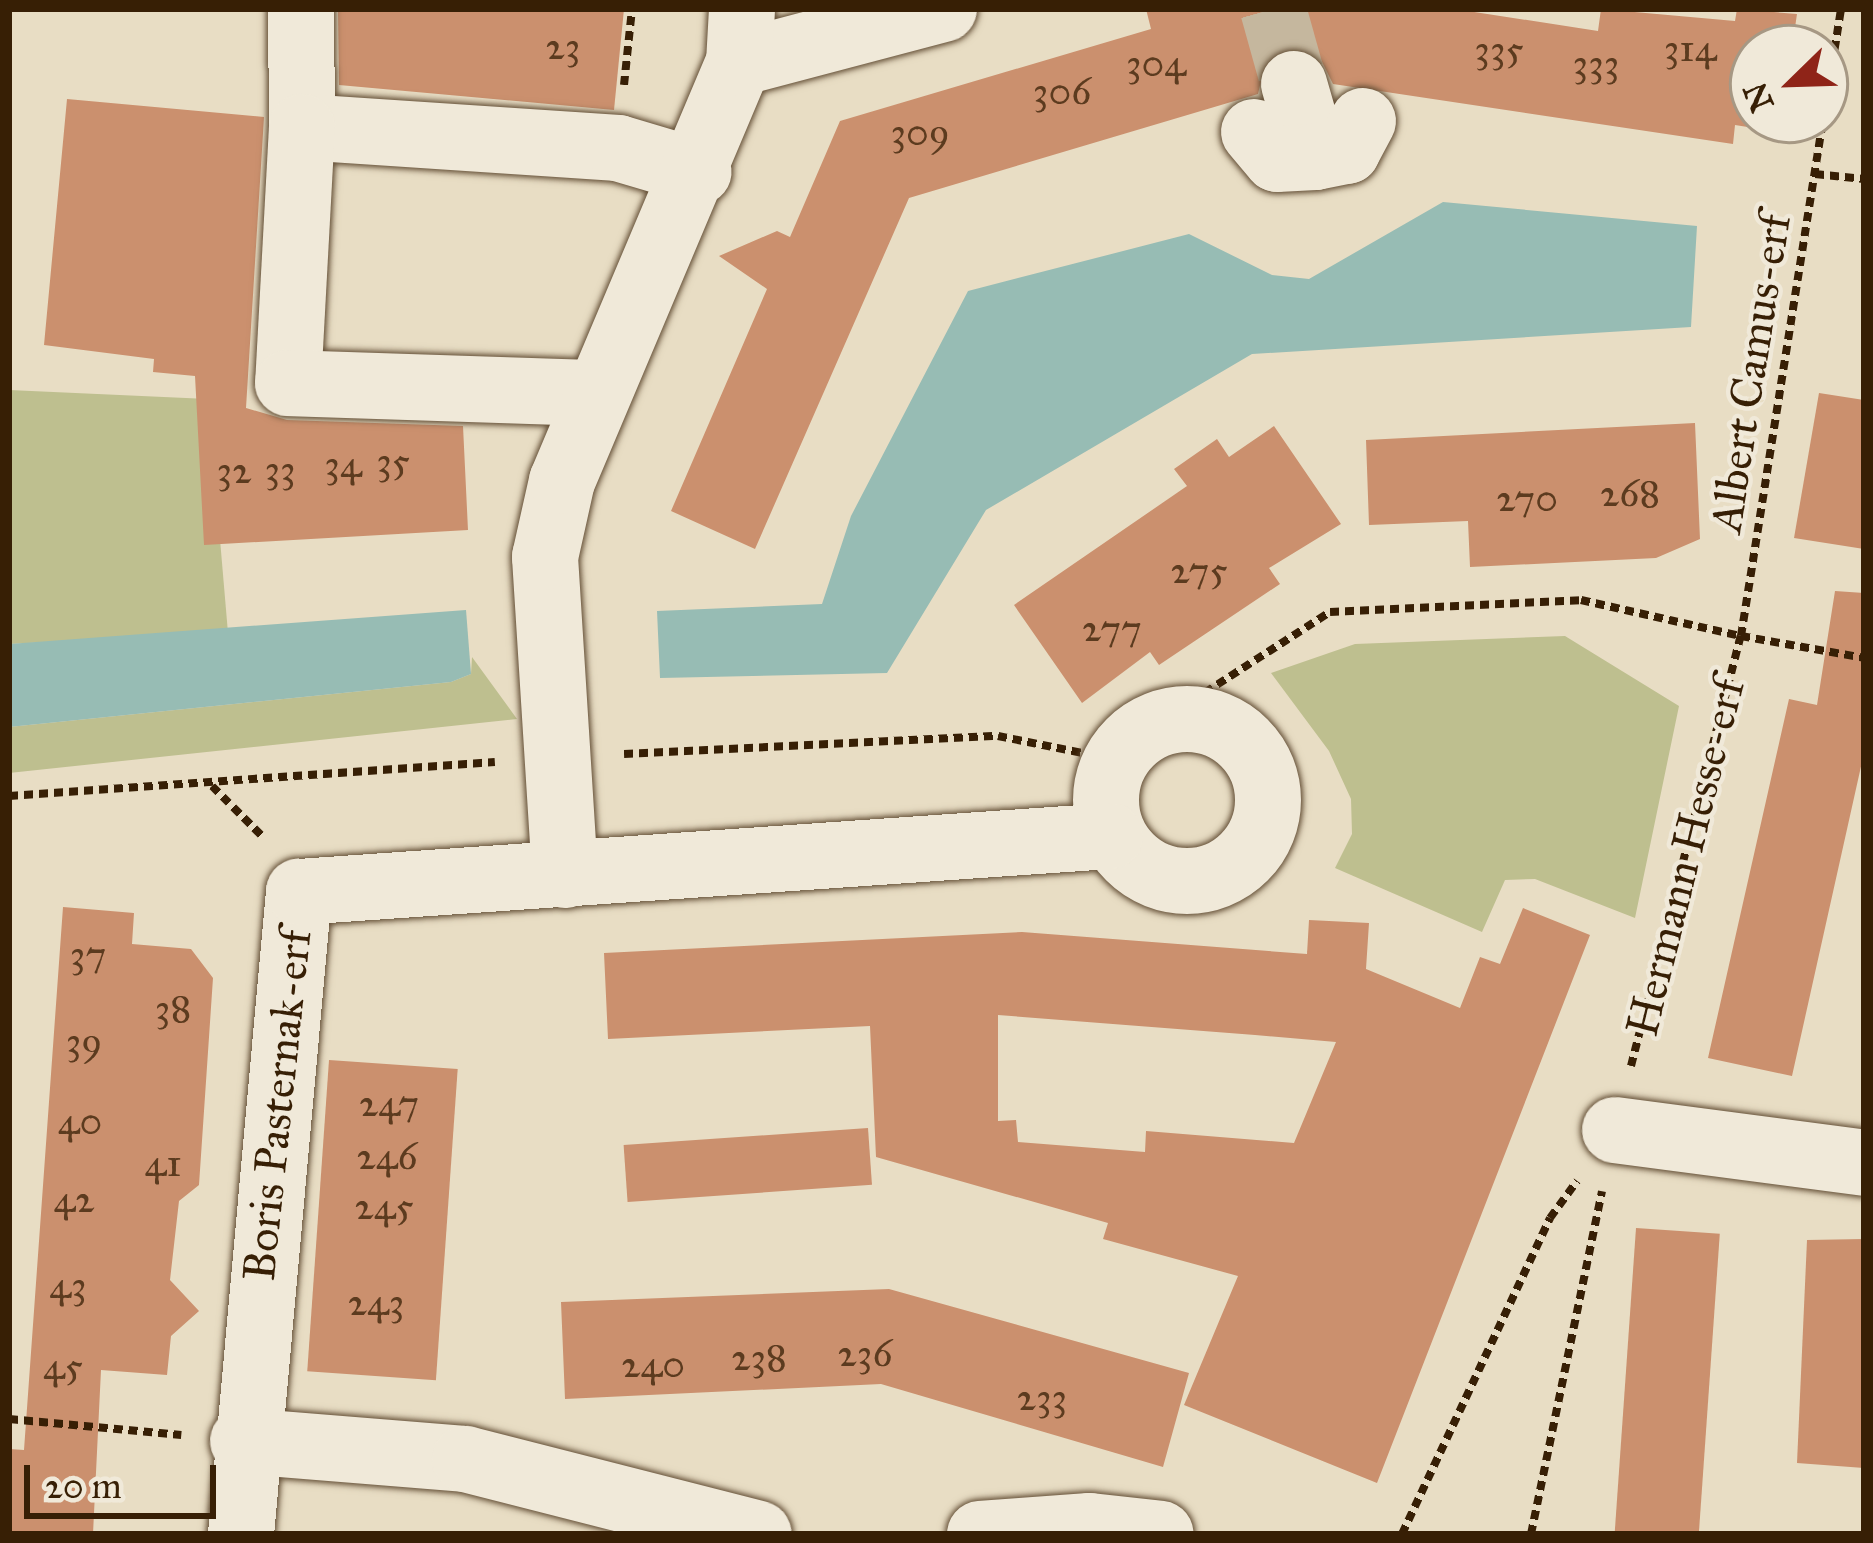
<!DOCTYPE html>
<style>
body{margin:0}
#map{position:relative;width:1873px;height:1543px;overflow:hidden;background:#e8ddc4;font-family:"IM FELL Great Primer",serif}
div>[style]{position:absolute}
[style*='--x']{left:calc(var(--x)*1px);top:calc(var(--y)*1px);width:calc(var(--w)*1px);rotate:calc(var(--a)*1deg)}
.green>*{inset:0;background:#bebf8f}
.water>*{inset:0;background:#97bcb4}
.building>*{inset:0;background:#cb906e;transform-origin:0 0}
.minor-tunnel>*{height:66px;margin-top:-33px;transform-origin:0;background:repeating-linear-gradient(90deg,#c5b79e 0 66px,transparent 0 99px)}
.path>*{height:8px;margin-top:-4px;transform-origin:0;background:repeating-linear-gradient(90deg,#371f05 0 9px,transparent 0 15px)}
.roads{filter:drop-shadow(0 0 3px #634e35) drop-shadow(0 0 3px #634e35)}
.minor>*{height:66px;margin:-33px;padding:0 33px;transform-origin:33px;border-radius:33px;background:#f0e9d9}
.minor>.ring{margin:-33px;padding:0;box-sizing:content-box;background:none;border:66px solid #f0e9d9;border-radius:50%}
span{translate:-50% -50%;white-space:nowrap;text-align:center;line-height:1.15;-webkit-text-stroke:9px #f0e9d9;paint-order:stroke}
.number-label{font-size:39px;color:#5c3b1f}
.number-label span{-webkit-text-stroke-width:0}
.street-label{font-size:45px;color:#371f05}
.frame{position:absolute;inset:0;border:12px solid #371f05;pointer-events:none}
.north{position:absolute;left:1729px;top:24px;width:120px;height:120px;box-sizing:border-box;background:#f0e9d9;border:3px solid #a69884;border-radius:50%;rotate:247deg;font-size:33px;font-weight:700;line-height:48px;text-align:center;color:#371f05}
.north::after{content:'';display:block;margin:auto;width:42px;height:54px;background:#8f2418;clip-path:polygon(50% 0,100% 100%,50% 72%,0 100%)}
.scale{position:absolute;left:24px;top:1465px;width:192px;height:54px;box-sizing:border-box;border:6px solid #371f05;border-top:0;padding-left:15px;font-size:36px;line-height:42px;white-space:nowrap;color:#371f05;-webkit-text-stroke:9px #f0e9d9;paint-order:stroke}
</style>
<div id="map">
<div class="green">
<i style="clip-path:polygon(9px 390px,208px 399px,228px 633px,9px 644px)"></i>
<i style="clip-path:polygon(1565px 636px,1679px 706px,1635px 918px,1535px 879px,1505px 880px,1482px 932px,1335px 868px,1352px 834px,1351px 799px,1329px 751px,1271px 673px,1355px 644px)"></i>
<i style="clip-path:polygon(472px 657px,517px 719px,9px 773px,9px 727px,451px 682px,471px 674px)"></i>
</div>
<div class="water">
<i style="clip-path:polygon(1443px 202px,1697px 226px,1691px 327px,1252px 354px,986px 510px,887px 673px,660px 678px,657px 611px,822px 604px,851px 516px,968px 291px,1189px 234px,1272px 275px,1309px 279px)"></i>
<i style="clip-path:polygon(466px 610px,471px 674px,451px 682px,9px 727px,9px 644px)"></i>
</div>
<div class="building">
<i style="clip-path:polygon(338px 9px,624px 9px,614px 110px,339px 85px)"></i>
<i style="clip-path:polygon(1146px 9px,1455px 9px,1598px 31px,1601px 9px,1735px 21px,1737px 9px,1797px 14px,1792px 48px,1753px 48px,1753px 120px,1781px 120px,1779px 132px,1735px 125px,1733px 144px,1333px 84px,1319px 56px,1285px 48px,1266px 59px,1258px 94px,909px 198px,755px 549px,671px 511px,767px 289px,719px 256px,777px 231px,790px 237px,840px 121px,1151px 29px)"></i>
<i style="clip-path:polygon(67px 99px,264px 117px,246px 408px,287px 420px,463px 426px,468px 530px,204px 545px,195px 376px,153px 372px,154px 359px,44px 345px)"></i>
<i style="clip-path:polygon(1819px 393px,1864px 400px,1864px 549px,1794px 538px)"></i>
<i style="clip-path:polygon(1695px 423px,1700px 539px,1656px 558px,1470px 567px,1468px 521px,1369px 525px,1366px 440px)"></i>
<i style="clip-path:polygon(1274px 426px,1341px 524px,1269px 568px,1280px 584px,1159px 665px,1150px 652px,1082px 703px,1014px 605px,1187px 486px,1174px 469px,1217px 439px,1229px 457px)"></i>
<i style="clip-path:polygon(1835px 591px,1864px 593px,1864px 753px,1792px 1076px,1708px 1058px,1789px 699px,1817px 705px)"></i>
<i style="clip-path:polygon(63px 907px,134px 913px,132px 944px,191px 949px,213px 978px,199px 1185px,179px 1201px,170px 1280px,199px 1311px,171px 1336px,167px 1375px,101px 1370px,93px 1534px,9px 1534px,9px 1449px,24px 1450px)"></i>
<i style="clip-path:polygon(evenodd,1523px 908px,1590px 935px,1377px 1483px,1184px 1405px,1238px 1276px,1103px 1239px,1108px 1223px,876px 1157px,870px 1026px,608px 1039px,604px 953px,1022px 932px,1307px 954px,1309px 920px,1369px 923px,1366px 969px,1460px 1008px,1480px 957px,1500px 964px,1523px 908px,998px 1015px,1255px 1035px,1336px 1042px,1294px 1143px,1146px 1131px,1145px 1152px,1018px 1142px,1016px 1120px,998px 1121px,998px 1015px)"></i>
<i style="left:329px;top:1060px;width:129px;height:312px;rotate:4deg"></i>
<i style="left:868px;top:1128px;width:57px;height:245px;rotate:86deg"></i>
<i style="left:1636px;top:1228px;width:84px;height:307px;rotate:4deg"></i>
<i style="clip-path:polygon(1864px 1239px,1864px 1468px,1797px 1463px,1807px 1240px)"></i>
<i style="clip-path:polygon(889px 1289px,1189px 1373px,1163px 1467px,881px 1384px,565px 1399px,561px 1302px)"></i>
</div>
<div class="minor-tunnel">
<i style="--x:1273;--y:9;--w:78;--a:74.4"></i>
</div>
<div class="path">
<i style="--x:624;--y:85;--w:76;--a:-84"></i>
<i style="--x:1825;--y:109;--w:101;--a:-80.9"></i>
<i style="--x:1815;--y:174;--w:49;--a:5.8"></i>
<i style="--x:1167;--y:717;--w:194;--a:-32.8"></i>
<i style="--x:1330;--y:612;--w:251;--a:-2.7"></i>
<i style="--x:1581;--y:600;--w:164;--a:12.7"></i>
<i style="--x:1741;--y:636;--w:522;--a:-80.97"></i>
<i style="--x:624;--y:754;--w:374;--a:-2.8"></i>
<i style="--x:998;--y:736;--w:116;--a:11.4"></i>
<i style="--x:212;--y:786;--w:75;--a:45"></i>
<i style="--x:9;--y:796;--w:487;--a:-4"></i>
<i style="--x:1631;--y:1066;--w:444;--a:-75.7"></i>
<i style="--x:1741;--y:636;--w:125;--a:10.1"></i>
<i style="--x:9;--y:1419;--w:173;--a:5.3"></i>
<i style="--x:1402;--y:1534;--w:349;--a:-64.9"></i>
<i style="--x:1550;--y:1218;--w:46;--a:-53.9"></i>
<i style="--x:1531;--y:1534;--w:350;--a:-78.3"></i>
</div>
<div class="roads">
<div class="minor">
<i style="--x:301;--y:9;--w:118;--a:89.5"></i>
<i style="--x:302;--y:127;--w:317;--a:3.8"></i>
<i style="--x:618;--y:148;--w:84;--a:16.5"></i>
<i style="--x:739;--y:63;--w:212;--a:-14.8"></i>
<i style="--x:1294;--y:84;--w:76;--a:74"></i>
<i style="--x:302;--y:127;--w:256;--a:93.1"></i>
<i style="--x:288;--y:383;--w:309;--a:1.9"></i>
<i style="--x:1254;--y:132;--w:35;--a:50"></i>
<i style="--x:1277;--y:159;--w:38;--a:-3"></i>
<i style="--x:1315;--y:157;--w:33;--a:-11"></i>
<i style="--x:1347;--y:151;--w:34;--a:-62"></i>
<i class="ring" style="left:1106px;top:719px;width:96px;height:96px"></i>
<i style="--x:565;--y:875;--w:319;--a:-93.6"></i>
<i style="--x:545;--y:557;--w:78;--a:-77.4"></i>
<i style="--x:562;--y:481;--w:454;--a:-67.1"></i>
<i style="--x:739;--y:63;--w:54;--a:-86.8"></i>
<i style="--x:1615;--y:1130;--w:251;--a:7.5"></i>
<i style="--x:243;--y:1441;--w:223;--a:4.6"></i>
<i style="--x:465;--y:1459;--w:303;--a:14.3"></i>
<i style="--x:241;--y:1534;--w:645;--a:-84.84"></i>
<i style="--x:299;--y:892;--w:813;--a:-3.95"></i>
<i style="--x:980;--y:1534;--w:110;--a:-4.2"></i>
<i style="--x:1090;--y:1526;--w:71;--a:6.4"></i>
</div>
</div>
<div class="number-label">
<span style="left:563px;top:46px">23</span>
<span style="left:1690px;top:48px">314</span>
<span style="left:1499px;top:49px">335</span>
<span style="left:1156px;top:63px">304</span>
<span style="left:1596px;top:63px">333</span>
<span style="left:1062px;top:91px">306</span>
<span style="left:920px;top:132px">309</span>
<span style="left:393px;top:461px">35</span>
<span style="left:343px;top:464px">34</span>
<span style="left:280px;top:469px">33</span>
<span style="left:234px;top:470px">32</span>
<span style="left:1630px;top:493px">268</span>
<span style="left:1527px;top:498px">270</span>
<span style="left:1199px;top:570px">275</span>
<span style="left:1112px;top:628px">277</span>
<span style="left:88px;top:954px">37</span>
<span style="left:173px;top:1008px">38</span>
<span style="left:84px;top:1041px">39</span>
<span style="left:389px;top:1103px">247</span>
<span style="left:80px;top:1121px">40</span>
<span style="left:387px;top:1156px">246</span>
<span style="left:163px;top:1163px">41</span>
<span style="left:74px;top:1199px">42</span>
<span style="left:384px;top:1206px">245</span>
<span style="left:68px;top:1285px">43</span>
<span style="left:376px;top:1302px">243</span>
<span style="left:865px;top:1353px">236</span>
<span style="left:759px;top:1357px">238</span>
<span style="left:653px;top:1364px">240</span>
<span style="left:63px;top:1366px">45</span>
<span style="left:1042px;top:1397px">233</span>
</div>
<div class="street-label">
<span style="left:1750px;top:373px;rotate:-81deg">Albert Camus-erf</span>
<span style="left:1685px;top:857px;rotate:-76deg">Hermann Hesse-erf</span>
<span style="left:277px;top:1105px;rotate:-84deg">Boris Pasternak-erf</span>
</div>
<div class="frame"></div>
<div class="north">N</div>
<div class="scale">20 m</div>
</div>
